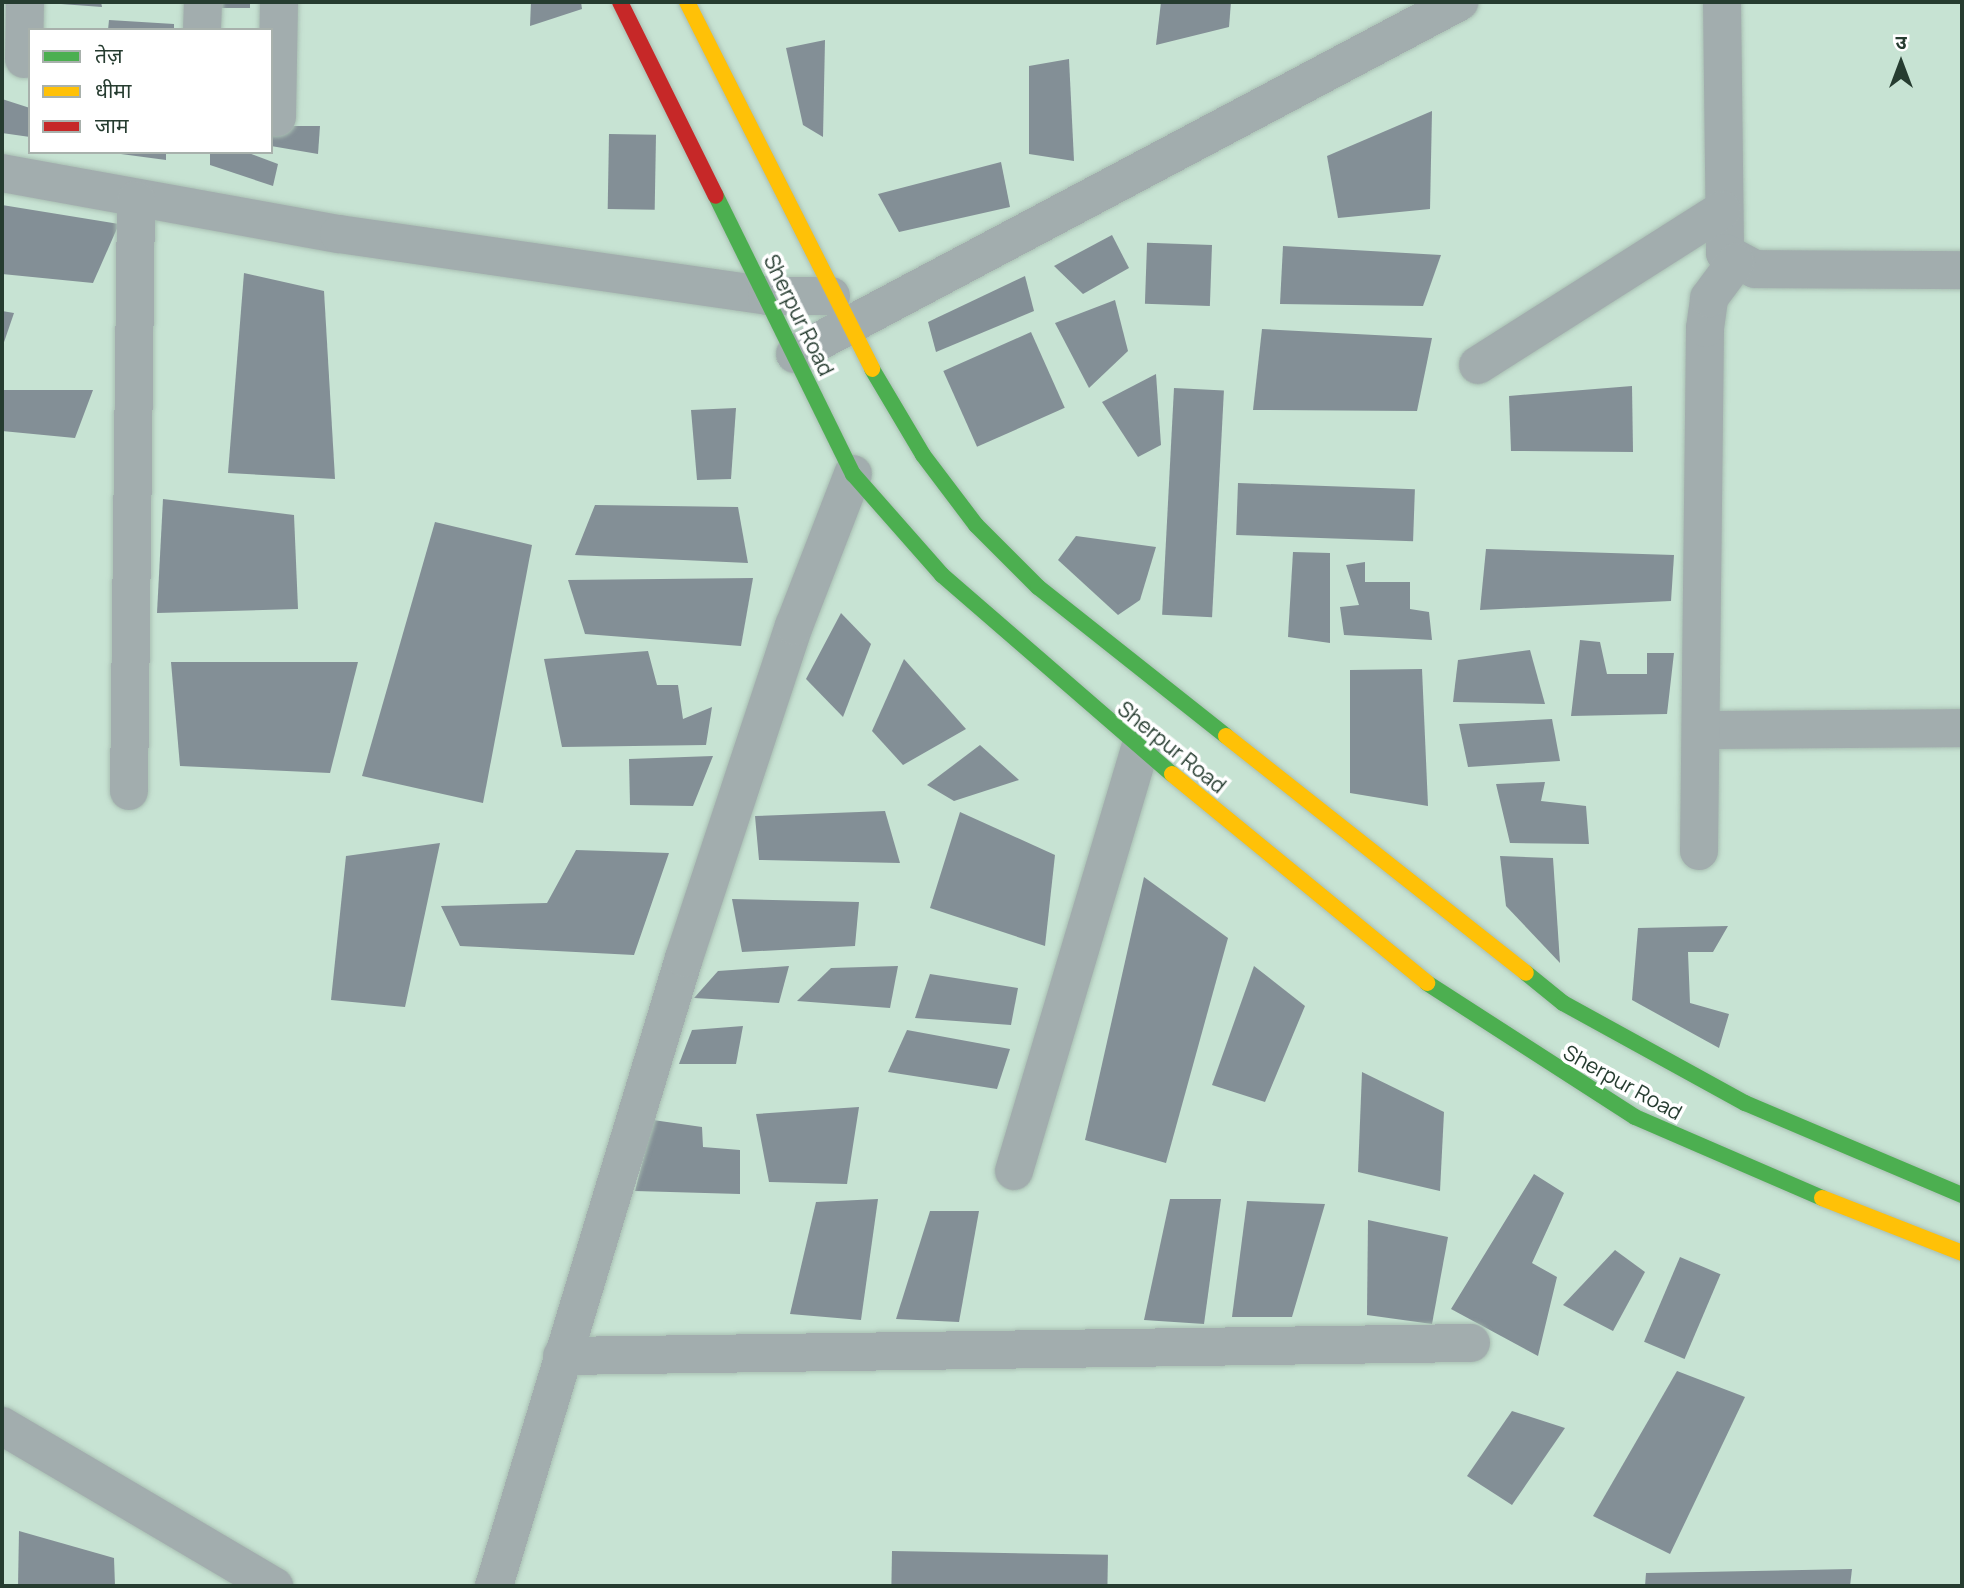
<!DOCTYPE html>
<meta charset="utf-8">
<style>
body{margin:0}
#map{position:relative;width:1964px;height:1588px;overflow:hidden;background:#c7e3d3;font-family:Manrope,"Noto Sans Devanagari",sans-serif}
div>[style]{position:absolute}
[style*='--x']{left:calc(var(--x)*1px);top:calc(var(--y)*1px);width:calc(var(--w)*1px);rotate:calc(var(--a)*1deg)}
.building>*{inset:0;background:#838f96;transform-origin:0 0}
.roads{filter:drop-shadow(0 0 2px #a9bfb3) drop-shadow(0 0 2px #a9bfb3)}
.street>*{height:38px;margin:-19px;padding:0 19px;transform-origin:19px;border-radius:19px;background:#a2adae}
.fast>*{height:16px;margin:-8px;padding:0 8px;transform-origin:8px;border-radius:8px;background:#4caf50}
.slow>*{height:16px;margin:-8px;padding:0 8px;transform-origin:8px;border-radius:8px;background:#ffc107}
.jam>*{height:16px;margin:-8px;padding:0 8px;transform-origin:8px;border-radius:8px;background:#c62828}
span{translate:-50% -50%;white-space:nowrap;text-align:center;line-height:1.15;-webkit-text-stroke:7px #fff;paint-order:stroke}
.street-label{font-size:21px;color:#263c30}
.frame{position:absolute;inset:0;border:4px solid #263c30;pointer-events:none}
.legend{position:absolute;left:28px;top:28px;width:245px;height:126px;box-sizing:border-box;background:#fff;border:2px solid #a8b1ac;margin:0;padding:9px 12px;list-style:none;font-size:21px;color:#263c30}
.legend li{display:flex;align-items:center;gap:14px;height:35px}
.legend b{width:35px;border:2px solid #a8b1ac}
.north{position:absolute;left:1866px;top:28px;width:70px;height:70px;-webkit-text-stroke:5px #fff;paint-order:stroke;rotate:0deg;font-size:19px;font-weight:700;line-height:28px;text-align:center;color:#263c30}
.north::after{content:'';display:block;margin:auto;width:24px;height:32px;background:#263c30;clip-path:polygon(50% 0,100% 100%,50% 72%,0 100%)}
</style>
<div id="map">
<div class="building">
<i style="clip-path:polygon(61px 2px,101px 2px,102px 7px,61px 4px)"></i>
<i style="left:212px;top:2px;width:38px;height:6px"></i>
<i style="clip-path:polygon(531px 2px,581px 2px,582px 9px,530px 26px)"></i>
<i style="clip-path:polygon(1161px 2px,1231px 2px,1229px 27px,1156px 45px)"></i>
<i style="clip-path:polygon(109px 20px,174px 24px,174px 30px,108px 30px)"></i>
<i style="clip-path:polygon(825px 40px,823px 137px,803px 125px,786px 48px)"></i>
<i style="clip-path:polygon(1069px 59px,1074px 161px,1029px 154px,1029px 66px)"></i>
<i style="clip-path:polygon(2px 99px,30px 108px,30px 137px,2px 133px)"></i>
<i style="clip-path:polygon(1432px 111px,1430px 209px,1338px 218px,1327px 156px)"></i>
<i style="clip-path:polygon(271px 126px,320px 126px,318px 154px,271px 146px)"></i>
<i style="left:609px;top:134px;width:47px;height:75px;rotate:1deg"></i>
<i style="clip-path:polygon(106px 152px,166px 152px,166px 160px)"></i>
<i style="clip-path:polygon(210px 152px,246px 152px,278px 164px,273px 186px,210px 165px)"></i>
<i style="clip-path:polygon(1001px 162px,1010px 207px,899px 232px,878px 194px)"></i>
<i style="clip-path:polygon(2px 205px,119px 224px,93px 283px,2px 274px)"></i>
<i style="clip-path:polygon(1112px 235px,1129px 268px,1083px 294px,1054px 266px)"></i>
<i style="left:1212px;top:245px;width:61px;height:65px;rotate:92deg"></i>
<i style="clip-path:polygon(1283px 246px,1441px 255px,1423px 306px,1280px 304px)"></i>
<i style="clip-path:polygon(244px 273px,324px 291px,335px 479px,228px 473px)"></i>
<i style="clip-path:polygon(1025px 276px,1034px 311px,936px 352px,928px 322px)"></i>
<i style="clip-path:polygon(1115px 300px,1128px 351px,1089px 388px,1055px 323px)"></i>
<i style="clip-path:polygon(2px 311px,14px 313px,2px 348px)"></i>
<i style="clip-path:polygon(1262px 329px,1432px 338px,1417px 411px,1253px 410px)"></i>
<i style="left:1031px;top:332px;width:83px;height:96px;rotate:66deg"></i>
<i style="clip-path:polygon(1156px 374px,1161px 445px,1138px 457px,1102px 402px)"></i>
<i style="clip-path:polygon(1632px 386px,1633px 452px,1511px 451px,1509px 396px)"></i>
<i style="left:1174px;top:388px;width:50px;height:227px;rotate:3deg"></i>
<i style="clip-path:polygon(2px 390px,93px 390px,75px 438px,2px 431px)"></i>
<i style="clip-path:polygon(736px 408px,731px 479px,697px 480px,691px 410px)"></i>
<i style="left:1238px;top:483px;width:177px;height:52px;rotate:2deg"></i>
<i style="clip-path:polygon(163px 499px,294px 515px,298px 609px,157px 613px)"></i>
<i style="clip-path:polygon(595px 505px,738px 507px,748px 563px,575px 555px)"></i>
<i style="clip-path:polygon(435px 522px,532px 545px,483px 803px,362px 776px)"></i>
<i style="clip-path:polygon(1076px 536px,1156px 547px,1140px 600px,1118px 615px,1058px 560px)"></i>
<i style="clip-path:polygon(1486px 549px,1674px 555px,1671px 601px,1480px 610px)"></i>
<i style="clip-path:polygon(1293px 552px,1330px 553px,1330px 643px,1288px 637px)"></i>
<i style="clip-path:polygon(1365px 562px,1365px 582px,1410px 582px,1410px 609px,1429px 612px,1432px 640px,1344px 635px,1340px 607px,1359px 605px,1346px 565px)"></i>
<i style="clip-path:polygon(753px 578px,741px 646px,585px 634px,568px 580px)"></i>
<i style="clip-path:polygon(841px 613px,871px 644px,843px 717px,806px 679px)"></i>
<i style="clip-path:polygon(1580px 640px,1600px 642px,1607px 674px,1647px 674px,1647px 653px,1674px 653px,1667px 714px,1571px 716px)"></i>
<i style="clip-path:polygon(1530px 650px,1545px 704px,1453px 702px,1458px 660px)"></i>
<i style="clip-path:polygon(648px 651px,657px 685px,678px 685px,683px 719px,712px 707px,706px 745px,562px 747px,544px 659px)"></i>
<i style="clip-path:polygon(904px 659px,966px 729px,903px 765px,872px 731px)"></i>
<i style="clip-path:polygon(171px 662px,358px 662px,330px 773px,180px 766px)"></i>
<i style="clip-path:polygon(1422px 669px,1428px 806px,1350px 793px,1350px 670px)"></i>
<i style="clip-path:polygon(1552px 719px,1560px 761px,1468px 767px,1459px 724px)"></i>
<i style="clip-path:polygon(980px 745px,1019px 780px,954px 801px,927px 785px)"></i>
<i style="clip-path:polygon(713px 756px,693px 806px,630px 805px,629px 759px)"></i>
<i style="clip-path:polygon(1545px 782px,1541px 801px,1586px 806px,1589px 844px,1510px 843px,1496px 784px)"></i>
<i style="clip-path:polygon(885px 811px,900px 863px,759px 860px,755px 816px)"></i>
<i style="clip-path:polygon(960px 812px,1055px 855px,1045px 946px,930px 908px)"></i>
<i style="clip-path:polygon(440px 843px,405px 1007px,331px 1000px,346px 856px)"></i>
<i style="clip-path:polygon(576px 850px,669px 853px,634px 955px,460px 946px,441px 906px,547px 903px)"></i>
<i style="clip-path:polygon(1500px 856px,1553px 858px,1560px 963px,1506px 906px)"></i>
<i style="clip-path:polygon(1144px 877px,1228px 938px,1166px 1163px,1085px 1140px)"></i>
<i style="clip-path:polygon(732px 899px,859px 902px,855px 946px,742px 952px)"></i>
<i style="clip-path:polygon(1728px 926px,1713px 952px,1688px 952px,1690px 1003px,1729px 1014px,1719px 1048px,1632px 1000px,1638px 928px)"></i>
<i style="clip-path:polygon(789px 966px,779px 1003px,694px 998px,718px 971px)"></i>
<i style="clip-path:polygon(898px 966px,890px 1008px,797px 1001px,831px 968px)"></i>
<i style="clip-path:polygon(1254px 966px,1305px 1006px,1265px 1102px,1212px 1085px)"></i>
<i style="clip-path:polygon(930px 974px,1018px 988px,1011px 1025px,915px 1018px)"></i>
<i style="clip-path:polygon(743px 1026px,736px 1064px,679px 1064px,692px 1030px)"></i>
<i style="clip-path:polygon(907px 1030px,1010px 1049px,997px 1089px,888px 1072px)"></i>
<i style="clip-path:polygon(1362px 1072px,1444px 1112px,1440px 1191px,1358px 1172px)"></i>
<i style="clip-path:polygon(859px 1107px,847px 1184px,769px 1182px,756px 1114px)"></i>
<i style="clip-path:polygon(653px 1120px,702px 1127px,703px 1147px,740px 1150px,740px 1194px,635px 1191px)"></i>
<i style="clip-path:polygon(1534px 1174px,1564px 1193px,1532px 1263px,1557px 1277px,1538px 1356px,1451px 1309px)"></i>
<i style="clip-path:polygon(878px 1199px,861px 1320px,790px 1314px,816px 1202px)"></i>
<i style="clip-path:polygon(1170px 1199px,1221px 1199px,1204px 1324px,1144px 1320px)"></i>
<i style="clip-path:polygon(1247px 1201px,1325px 1204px,1292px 1317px,1232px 1317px)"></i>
<i style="clip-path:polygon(930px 1211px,979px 1211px,959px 1322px,896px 1319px)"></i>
<i style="clip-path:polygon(1368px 1220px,1448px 1237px,1432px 1324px,1367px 1315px)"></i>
<i style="clip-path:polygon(1615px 1250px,1645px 1272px,1613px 1331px,1563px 1305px)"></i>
<i style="left:1680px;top:1257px;width:44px;height:92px;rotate:23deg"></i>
<i style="clip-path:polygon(1677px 1371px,1745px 1397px,1670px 1554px,1593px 1516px)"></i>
<i style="clip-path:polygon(1512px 1411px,1565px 1428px,1512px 1505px,1467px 1476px)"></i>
<i style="clip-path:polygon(19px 1531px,114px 1558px,115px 1586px,18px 1586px)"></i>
<i style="left:892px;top:1551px;width:216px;height:35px;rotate:1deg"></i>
<i style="clip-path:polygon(1852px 1569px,1850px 1586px,1645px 1586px,1646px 1573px)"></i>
</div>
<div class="roads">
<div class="street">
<i style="--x:1722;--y:2;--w:251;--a:89.3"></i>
<i style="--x:1725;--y:253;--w:34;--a:28"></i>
<i style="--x:1755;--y:269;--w:207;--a:0.3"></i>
<i style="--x:202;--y:30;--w:28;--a:-88"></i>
<i style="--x:24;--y:59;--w:57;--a:-89"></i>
<i style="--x:277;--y:117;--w:115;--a:-89"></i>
<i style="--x:2;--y:173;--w:342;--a:10.3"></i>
<i style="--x:339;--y:234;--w:432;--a:8.2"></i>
<i style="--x:767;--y:296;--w:64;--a:0"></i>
<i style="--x:795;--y:354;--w:752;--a:-27.93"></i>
<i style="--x:1478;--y:365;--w:289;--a:-32.4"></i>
<i style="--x:1701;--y:730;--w:261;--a:-0.4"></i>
<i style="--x:129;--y:791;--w:591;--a:-89.32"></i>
<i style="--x:1699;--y:851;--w:523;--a:-89.34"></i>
<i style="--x:1705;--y:328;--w:30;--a:-82"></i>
<i style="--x:1709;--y:298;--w:44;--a:-53.4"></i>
<i style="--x:1014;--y:1171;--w:442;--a:-73.4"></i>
<i style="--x:562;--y:1356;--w:909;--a:-0.82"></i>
<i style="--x:2;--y:1426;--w:316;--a:30.5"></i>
<i style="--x:494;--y:1586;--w:656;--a:-73.17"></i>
<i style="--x:684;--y:958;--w:350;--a:-71.7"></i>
<i style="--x:794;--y:626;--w:163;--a:-68.8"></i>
</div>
<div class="fast">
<i style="--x:716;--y:196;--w:310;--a:63.8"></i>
<i style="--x:853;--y:474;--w:135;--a:48.6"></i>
<i style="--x:942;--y:575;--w:304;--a:40.9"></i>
<i style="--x:872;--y:369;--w:100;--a:59.3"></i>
<i style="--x:923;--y:455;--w:88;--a:52.9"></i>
<i style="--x:976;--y:525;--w:88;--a:45"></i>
<i style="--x:1038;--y:587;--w:240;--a:38.4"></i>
<i style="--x:1526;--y:973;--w:48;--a:39"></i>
<i style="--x:1563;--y:1003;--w:208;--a:28.8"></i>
<i style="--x:1745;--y:1103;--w:236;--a:23"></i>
<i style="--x:1427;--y:983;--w:247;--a:32.8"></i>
<i style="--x:1635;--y:1117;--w:204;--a:23.4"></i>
</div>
<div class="slow">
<i style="--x:687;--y:2;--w:411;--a:63.2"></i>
<i style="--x:1226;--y:736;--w:382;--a:38.3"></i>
<i style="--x:1172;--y:774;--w:330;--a:39.3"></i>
<i style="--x:1822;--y:1198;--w:150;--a:21.4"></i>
</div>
<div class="jam">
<i style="--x:620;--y:2;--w:216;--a:63.7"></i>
</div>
</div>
<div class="street-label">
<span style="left:799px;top:315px;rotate:64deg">Sherpur Road</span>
<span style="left:1172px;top:747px;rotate:39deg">Sherpur Road</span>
<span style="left:1623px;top:1082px;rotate:29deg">Sherpur Road</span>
</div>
<div class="frame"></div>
<ul class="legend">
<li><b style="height:9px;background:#4caf50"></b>तेज़</li>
<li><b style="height:9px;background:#ffc107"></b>धीमा</li>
<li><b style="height:9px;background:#c62828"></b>जाम</li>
</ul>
<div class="north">उ</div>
</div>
